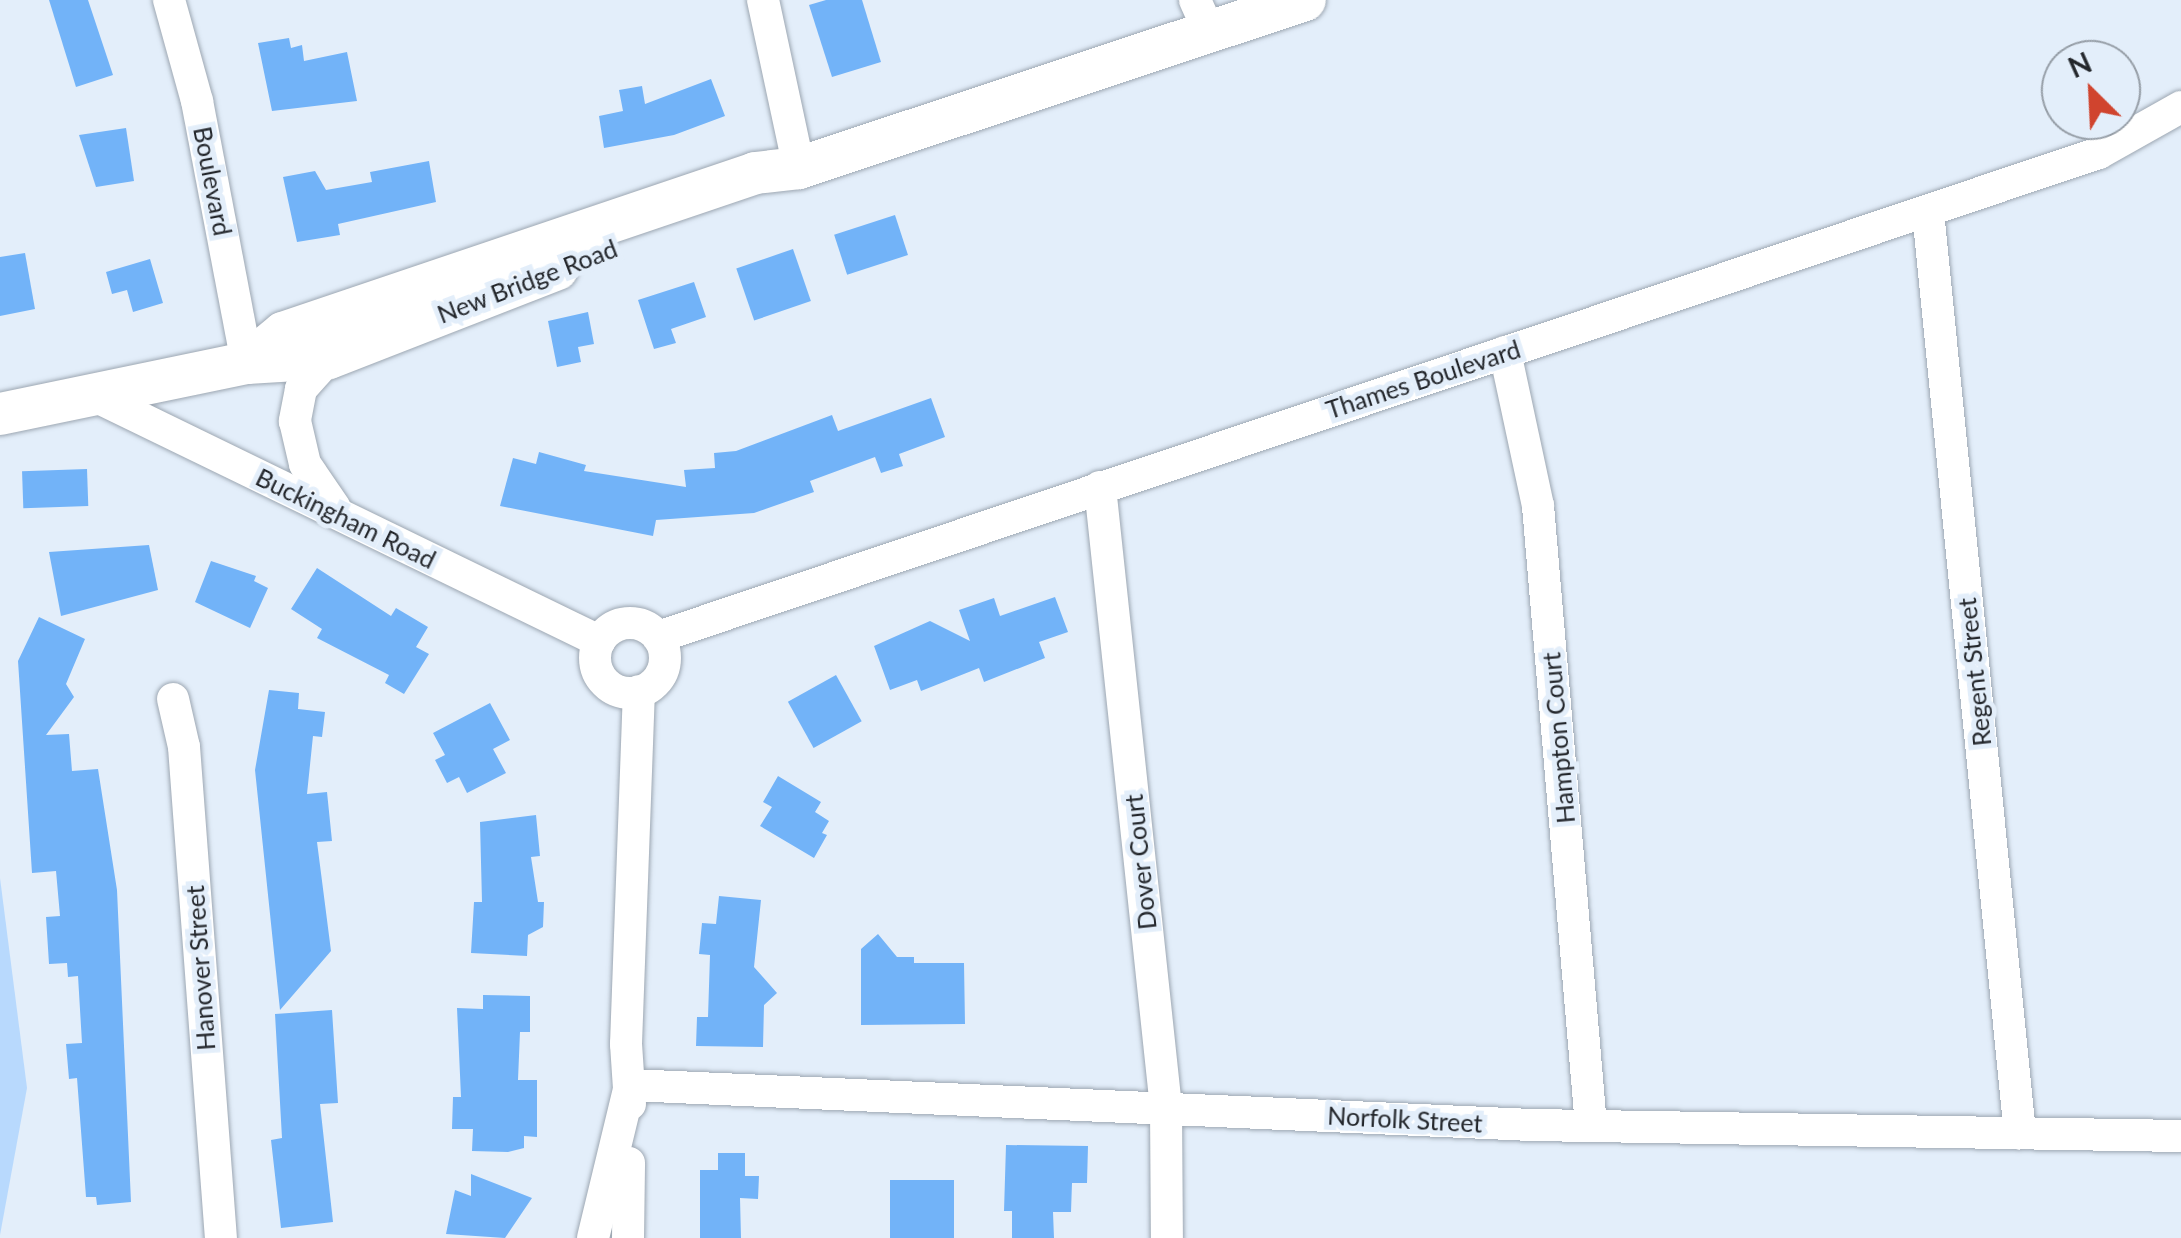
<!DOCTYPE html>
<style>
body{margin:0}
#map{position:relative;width:2181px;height:1238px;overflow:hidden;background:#e3eefa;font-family:Lato,sans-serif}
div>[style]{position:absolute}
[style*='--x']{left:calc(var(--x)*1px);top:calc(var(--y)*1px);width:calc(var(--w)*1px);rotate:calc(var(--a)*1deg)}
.green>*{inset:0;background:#b8d9fd}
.building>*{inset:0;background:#72b3f8;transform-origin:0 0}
.roads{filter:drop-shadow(0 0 2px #9da7b2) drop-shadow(0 0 2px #9da7b2)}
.minor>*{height:32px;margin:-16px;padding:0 16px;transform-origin:16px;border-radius:16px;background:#fff}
.minor>.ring{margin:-16px;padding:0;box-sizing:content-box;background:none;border:32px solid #fff;border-radius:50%}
.major>*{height:42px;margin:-21px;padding:0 21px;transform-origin:21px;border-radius:21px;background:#fff}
span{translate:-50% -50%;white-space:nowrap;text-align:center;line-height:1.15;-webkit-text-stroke:10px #e3eefa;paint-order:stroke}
.street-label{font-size:25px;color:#23262b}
.north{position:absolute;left:2041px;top:40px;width:100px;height:100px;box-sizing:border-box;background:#e3eefa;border:2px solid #969ea7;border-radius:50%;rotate:336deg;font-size:28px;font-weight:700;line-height:40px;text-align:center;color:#23262b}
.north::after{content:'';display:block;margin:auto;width:35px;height:45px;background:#d0442e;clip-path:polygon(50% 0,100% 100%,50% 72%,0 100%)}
</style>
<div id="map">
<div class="green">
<i style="clip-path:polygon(0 878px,27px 1088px,0 1235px)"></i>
</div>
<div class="building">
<i style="clip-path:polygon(49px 0,88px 0,113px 75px,76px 87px)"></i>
<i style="clip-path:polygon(826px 0,862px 0,881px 62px,832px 77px,809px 5px)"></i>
<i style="clip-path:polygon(289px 38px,291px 48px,302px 45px,304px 61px,347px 52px,357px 101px,272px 111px,258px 43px)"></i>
<i style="clip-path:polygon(711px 79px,725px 116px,674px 135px,604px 148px,599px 116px,623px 111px,619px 90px,642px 86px,645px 104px)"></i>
<i style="clip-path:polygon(126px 128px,134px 181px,96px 187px,79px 135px)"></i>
<i style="clip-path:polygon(429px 161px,436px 202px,338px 224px,340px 235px,297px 242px,283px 177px,315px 171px,326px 190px,372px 182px,370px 172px)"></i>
<i style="left:895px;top:215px;width:42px;height:64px;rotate:72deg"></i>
<i style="left:793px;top:249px;width:55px;height:60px;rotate:71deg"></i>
<i style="clip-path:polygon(25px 253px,35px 309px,0 316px,0 257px)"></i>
<i style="clip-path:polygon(150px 259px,163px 303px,133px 312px,127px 290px,112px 294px,106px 272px)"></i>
<i style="clip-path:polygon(694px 282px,706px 317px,671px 329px,676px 343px,654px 349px,638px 300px)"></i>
<i style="clip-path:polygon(588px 312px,594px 344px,578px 347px,581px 362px,557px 367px,548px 321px)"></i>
<i style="clip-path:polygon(931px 398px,945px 437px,899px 454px,903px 466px,881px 473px,875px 457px,810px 481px,814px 492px,754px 513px,656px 520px,653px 536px,500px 506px,513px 458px,536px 464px,539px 452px,586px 465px,584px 471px,686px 487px,684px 470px,715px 468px,714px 453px,736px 451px,832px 415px,838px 431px)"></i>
<i style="left:87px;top:469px;width:37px;height:65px;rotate:88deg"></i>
<i style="clip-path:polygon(149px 545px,158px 590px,61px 616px,49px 552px)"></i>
<i style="clip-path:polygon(211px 561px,256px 576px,254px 581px,268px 588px,250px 628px,195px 602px)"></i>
<i style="clip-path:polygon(317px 568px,391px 616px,396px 608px,428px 627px,416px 647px,429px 654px,404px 694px,385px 683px,389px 675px,317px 638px,322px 629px,291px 609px)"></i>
<i style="clip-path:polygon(1055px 597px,1068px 632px,1039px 642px,1045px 658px,984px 682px,979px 668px,921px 691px,917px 680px,890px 690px,874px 646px,930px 621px,970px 641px,959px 610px,994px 598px,1000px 616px)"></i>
<i style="clip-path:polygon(39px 617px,85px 639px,66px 684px,74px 697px,46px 735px,69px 734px,72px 771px,98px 769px,117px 890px,131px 1202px,97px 1205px,96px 1197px,86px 1197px,77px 1078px,69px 1079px,66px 1044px,82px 1043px,78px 976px,68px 977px,67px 963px,49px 964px,46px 917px,60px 916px,56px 871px,32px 873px,18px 661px)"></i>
<i style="left:836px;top:675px;width:53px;height:55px;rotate:61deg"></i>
<i style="clip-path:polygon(269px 690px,299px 693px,298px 709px,325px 712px,322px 737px,313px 736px,307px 794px,327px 792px,332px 841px,317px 842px,331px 951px,280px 1010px,255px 770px)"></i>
<i style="clip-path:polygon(490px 703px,510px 740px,493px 749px,506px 773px,467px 793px,459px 777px,447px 783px,435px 760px,445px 755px,433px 733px)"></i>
<i style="clip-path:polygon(778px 776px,821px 802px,815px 812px,829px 821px,822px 833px,827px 835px,814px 858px,760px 826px,772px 807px,763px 802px)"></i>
<i style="clip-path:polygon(536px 815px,540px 856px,531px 857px,538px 902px,544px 902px,543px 927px,528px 935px,527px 956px,471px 953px,474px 902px,482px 902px,480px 822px)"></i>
<i style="clip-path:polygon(719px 896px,761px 900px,754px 967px,777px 993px,764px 1005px,763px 1047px,696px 1046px,697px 1017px,708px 1017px,710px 955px,699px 954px,702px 923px,716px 924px)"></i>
<i style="clip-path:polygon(878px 934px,897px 957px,914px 957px,914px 963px,964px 963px,965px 1024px,861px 1025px,861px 949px)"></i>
<i style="clip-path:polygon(483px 995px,530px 996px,530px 1032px,520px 1032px,518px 1080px,537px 1080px,537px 1137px,524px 1136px,524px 1148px,508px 1152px,472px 1151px,473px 1129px,452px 1129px,453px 1097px,461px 1097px,457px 1008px,483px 1009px)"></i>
<i style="clip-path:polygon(332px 1010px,338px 1103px,320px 1104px,333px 1222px,281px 1228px,271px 1140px,282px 1138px,275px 1014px)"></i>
<i style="clip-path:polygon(1006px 1145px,1088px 1146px,1087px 1183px,1072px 1183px,1071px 1212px,1053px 1212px,1054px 1238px,1012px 1238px,1012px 1211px,1004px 1211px)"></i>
<i style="clip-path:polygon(718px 1153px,745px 1153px,745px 1176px,759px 1176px,758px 1199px,740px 1198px,741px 1238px,700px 1238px,700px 1170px,718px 1170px)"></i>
<i style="clip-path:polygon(471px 1174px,532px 1198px,505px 1238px,446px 1234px,455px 1190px,471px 1196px)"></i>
<i style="left:954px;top:1180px;width:58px;height:64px;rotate:90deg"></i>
</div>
<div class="roads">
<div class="minor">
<i style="--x:169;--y:0;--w:105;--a:74.5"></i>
<i style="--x:197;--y:101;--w:267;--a:79.2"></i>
<i style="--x:763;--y:0;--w:172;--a:77.9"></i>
<i style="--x:1195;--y:0;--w:34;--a:66"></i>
<i style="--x:1928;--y:212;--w:926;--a:84.3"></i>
<i style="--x:1505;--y:352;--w:157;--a:77.9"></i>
<i style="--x:1538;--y:506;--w:622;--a:85.11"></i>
<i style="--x:329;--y:358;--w:42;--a:132.1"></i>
<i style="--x:301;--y:389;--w:33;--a:101"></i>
<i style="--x:295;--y:421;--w:44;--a:76.9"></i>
<i style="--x:305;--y:464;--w:53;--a:55.7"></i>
<i style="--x:93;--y:395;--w:563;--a:25.93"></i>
<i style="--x:1100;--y:487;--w:624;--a:83.93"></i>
<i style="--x:1166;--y:1108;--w:130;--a:89.6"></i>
<i class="ring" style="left:595px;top:623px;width:38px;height:38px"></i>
<i style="--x:658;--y:637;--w:1520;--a:-18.57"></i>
<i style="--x:2099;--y:153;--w:94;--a:-29.3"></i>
<i style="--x:173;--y:699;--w:49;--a:77.1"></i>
<i style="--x:184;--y:747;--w:492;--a:85.7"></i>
<i style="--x:630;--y:1104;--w:60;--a:-93.8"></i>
<i style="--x:626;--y:1044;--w:353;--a:-87.9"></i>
<i style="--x:593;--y:1238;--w:157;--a:-76.4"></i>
<i style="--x:630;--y:1085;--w:903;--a:2.54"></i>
<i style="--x:1532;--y:1125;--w:649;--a:0.97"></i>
<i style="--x:628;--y:1238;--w:75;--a:-89.2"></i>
</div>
<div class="major">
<i style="--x:247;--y:363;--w:47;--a:-39.8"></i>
<i style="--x:283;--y:333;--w:498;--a:-18.7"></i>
<i style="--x:755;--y:173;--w:44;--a:-6.5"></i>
<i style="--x:799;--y:168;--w:533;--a:-18.37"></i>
<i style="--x:0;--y:414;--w:252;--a:-11.7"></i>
<i style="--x:247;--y:363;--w:82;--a:-3.5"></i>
<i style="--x:329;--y:358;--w:245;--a:-21.3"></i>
</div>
</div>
<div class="street-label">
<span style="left:213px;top:181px;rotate:79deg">Boulevard</span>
<span style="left:527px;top:281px;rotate:-21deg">New Bridge Road</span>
<span style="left:1423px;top:379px;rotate:-18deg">Thames Boulevard</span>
<span style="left:346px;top:518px;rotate:26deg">Buckingham Road</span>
<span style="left:1974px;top:672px;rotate:-96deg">Regent Street</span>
<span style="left:1558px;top:738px;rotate:-95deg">Hampton Court</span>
<span style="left:1140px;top:862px;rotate:-96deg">Dover Court</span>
<span style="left:200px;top:968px;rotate:-94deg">Hanover Street</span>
<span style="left:1405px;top:1119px;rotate:3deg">Norfolk Street</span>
</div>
<div class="north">N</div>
</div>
